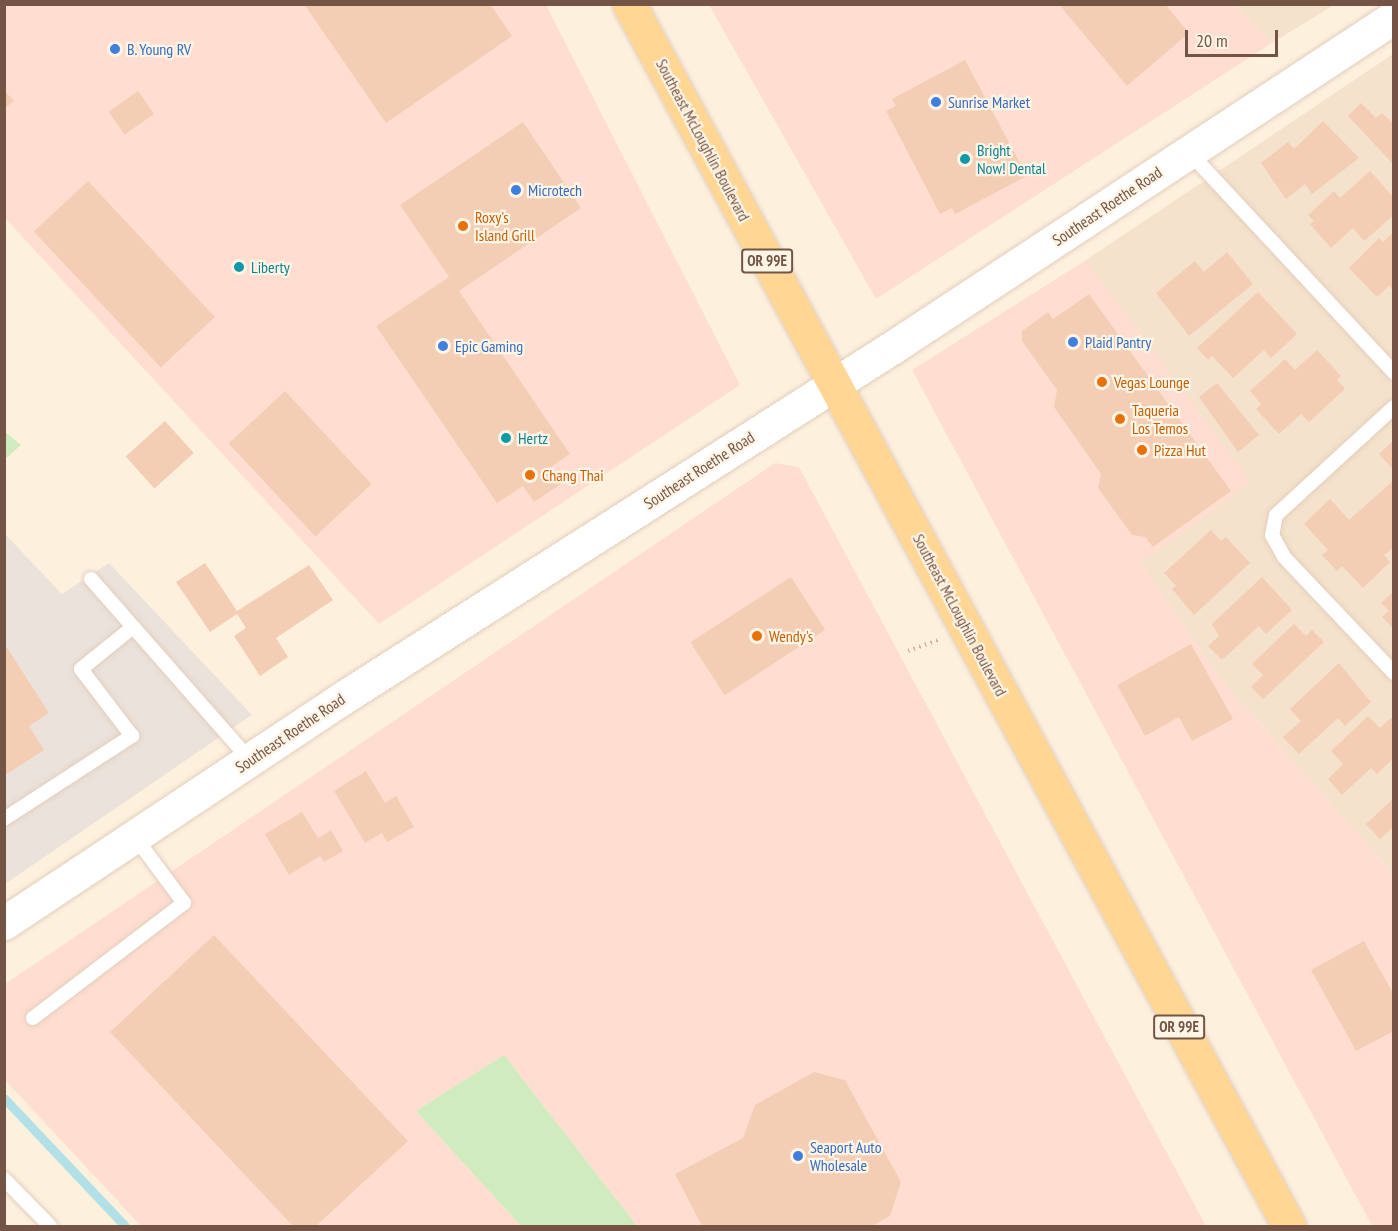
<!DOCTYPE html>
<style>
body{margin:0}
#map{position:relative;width:1398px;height:1231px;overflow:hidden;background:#fdf1de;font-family:"PT Sans Narrow",sans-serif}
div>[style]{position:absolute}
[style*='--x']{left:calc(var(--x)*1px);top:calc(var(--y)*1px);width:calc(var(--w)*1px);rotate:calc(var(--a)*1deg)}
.residential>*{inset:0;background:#f5e2cc}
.commercial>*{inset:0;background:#ffded1}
.industrial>*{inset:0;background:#ebe2db}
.green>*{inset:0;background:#d0ebbd}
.stream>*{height:9px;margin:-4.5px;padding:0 4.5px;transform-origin:4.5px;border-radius:4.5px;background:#b2e0e7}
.building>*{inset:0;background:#f4cdb5;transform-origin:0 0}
.path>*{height:4px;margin-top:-2px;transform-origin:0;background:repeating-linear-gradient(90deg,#d8b098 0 1.5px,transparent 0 6px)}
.roads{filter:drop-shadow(0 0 2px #e3cebd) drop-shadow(0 0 2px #e3cebd)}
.lane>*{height:14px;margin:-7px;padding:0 7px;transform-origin:7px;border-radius:7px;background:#fff}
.secondary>*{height:33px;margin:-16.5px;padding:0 16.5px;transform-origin:16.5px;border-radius:16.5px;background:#fff}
.primary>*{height:33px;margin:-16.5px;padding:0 16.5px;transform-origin:16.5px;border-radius:16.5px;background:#ffd694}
.dots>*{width:16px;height:16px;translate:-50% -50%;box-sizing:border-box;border:3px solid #fff5e6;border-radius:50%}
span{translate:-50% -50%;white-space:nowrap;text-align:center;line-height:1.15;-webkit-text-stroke:4.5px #fff5e6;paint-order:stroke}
.shield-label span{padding:2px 4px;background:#fff5e6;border:2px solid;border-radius:4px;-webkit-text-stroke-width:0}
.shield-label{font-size:15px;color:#745545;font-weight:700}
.shop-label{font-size:16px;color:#366cbe}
.left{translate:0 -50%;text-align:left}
.street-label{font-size:16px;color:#745545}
.culture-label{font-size:16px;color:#0d838f}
.food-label{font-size:16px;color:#c56008}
.frame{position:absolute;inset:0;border:6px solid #745545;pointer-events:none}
.scale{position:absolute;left:1185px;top:30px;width:93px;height:27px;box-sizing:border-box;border:3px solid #745545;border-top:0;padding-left:8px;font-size:18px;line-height:21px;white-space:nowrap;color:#745545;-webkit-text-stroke:4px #fff5e6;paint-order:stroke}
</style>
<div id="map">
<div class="residential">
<i style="clip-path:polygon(1235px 5px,1334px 5px,1272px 43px)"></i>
<i style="clip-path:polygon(1393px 54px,1393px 874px,1219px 677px,1141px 563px,1086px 260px)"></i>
</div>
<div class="commercial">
<i style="clip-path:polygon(5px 5px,546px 5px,740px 385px,379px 624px,5px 218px)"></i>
<i style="clip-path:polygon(709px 5px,1235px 5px,1272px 43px,876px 299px)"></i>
<i style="clip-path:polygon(1086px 260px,1251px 482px,1141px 563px,1219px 677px,1393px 874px,1393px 1226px,1372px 1226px,912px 370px)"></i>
<i style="clip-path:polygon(775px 463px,799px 467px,1206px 1226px,637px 1226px,504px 1055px,416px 1111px,521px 1226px,141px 1226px,5px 1080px,5px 984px)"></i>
</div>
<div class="industrial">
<i style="clip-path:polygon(4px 533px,62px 594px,109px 563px,252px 715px,5px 884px)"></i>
</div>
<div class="green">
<i style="clip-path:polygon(4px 431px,21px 445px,5px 459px,4px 459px)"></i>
<i style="clip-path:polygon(504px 1055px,637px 1226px,521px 1226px,416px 1111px)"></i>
</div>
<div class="stream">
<i style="--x:4;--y:1098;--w:176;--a:46.6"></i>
</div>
<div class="building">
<i style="clip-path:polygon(304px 4px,490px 4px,512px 36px,386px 123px)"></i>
<i style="clip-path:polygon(1063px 4px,1165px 4px,1189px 33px,1127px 86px,1061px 7px)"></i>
<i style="clip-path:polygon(965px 60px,1027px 176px,955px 214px,952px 208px,940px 214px,886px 111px,896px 106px,892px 99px)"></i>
<i style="clip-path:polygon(4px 90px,14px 101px,4px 109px)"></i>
<i style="left:138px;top:91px;width:28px;height:36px;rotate:55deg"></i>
<i style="clip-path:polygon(1361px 103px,1376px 118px,1382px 113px,1394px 124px,1394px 165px,1348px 116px)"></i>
<i style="clip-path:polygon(1323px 121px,1359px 158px,1312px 194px,1305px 184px,1286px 199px,1261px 163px,1288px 142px,1294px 149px)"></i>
<i style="clip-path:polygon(523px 122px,581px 208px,459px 291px,570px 454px,551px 467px,562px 483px,534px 502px,523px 486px,497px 503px,376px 326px,449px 277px,400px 205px)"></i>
<i style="clip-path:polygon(1370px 171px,1394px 198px,1394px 215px,1364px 241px,1353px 228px,1331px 248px,1310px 224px,1314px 221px,1308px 215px,1334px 191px,1340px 198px)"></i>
<i style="left:88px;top:181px;width:186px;height:74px;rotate:47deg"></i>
<i style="clip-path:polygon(1394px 232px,1394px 290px,1389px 286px,1377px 297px,1349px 268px,1379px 238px,1383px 242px)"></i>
<i style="clip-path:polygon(1227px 252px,1253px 284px,1189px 336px,1156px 293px,1195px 261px,1204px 272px)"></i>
<i style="clip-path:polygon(1258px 292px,1297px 334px,1271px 358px,1264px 350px,1233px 378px,1212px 356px,1208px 360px,1197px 348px)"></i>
<i style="clip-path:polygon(1089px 294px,1231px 491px,1153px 547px,1145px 537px,1132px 535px,1098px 488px,1101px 474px,1054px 407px,1057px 390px,1022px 341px,1022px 331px,1048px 312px,1053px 319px)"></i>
<i style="clip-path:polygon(1317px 350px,1341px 376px,1337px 380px,1345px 389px,1309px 422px,1301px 414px,1279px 434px,1256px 409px,1261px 404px,1250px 391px,1285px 359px,1295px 370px)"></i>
<i style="clip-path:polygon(1217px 383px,1259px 435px,1238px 452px,1199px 397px)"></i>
<i style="left:285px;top:391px;width:127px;height:77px;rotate:47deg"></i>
<i style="left:165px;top:421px;width:43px;height:53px;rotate:48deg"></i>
<i style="clip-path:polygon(1394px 440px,1394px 470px,1379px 454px)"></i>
<i style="clip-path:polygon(1394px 480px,1394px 547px,1384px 555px,1390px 562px,1363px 588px,1342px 566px,1337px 571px,1322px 555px,1328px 550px,1304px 524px,1330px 499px,1349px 520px)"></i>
<i style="clip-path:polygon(1211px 530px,1221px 541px,1226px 537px,1250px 563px,1194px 615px,1172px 589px,1176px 586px,1164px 573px)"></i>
<i style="clip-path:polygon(205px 563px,237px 611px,309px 565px,333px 600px,276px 638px,288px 657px,260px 676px,234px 636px,246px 628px,237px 614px,210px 632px,176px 582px)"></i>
<i style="left:791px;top:577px;width:63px;height:120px;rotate:57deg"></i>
<i style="clip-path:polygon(1262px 577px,1292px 610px,1266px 634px,1259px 626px,1222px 660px,1208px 646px,1219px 636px,1212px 624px)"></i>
<i style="clip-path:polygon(1394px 591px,1394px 629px,1382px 617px,1389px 611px,1381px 603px)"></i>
<i style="clip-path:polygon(1294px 624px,1306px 636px,1312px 630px,1324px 642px,1263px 699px,1251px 687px,1263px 675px,1252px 664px)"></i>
<i style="clip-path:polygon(4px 643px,49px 713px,29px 726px,44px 750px,4px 776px)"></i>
<i style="clip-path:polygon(1191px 644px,1233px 719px,1192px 741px,1179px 717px,1145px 736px,1117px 685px)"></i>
<i style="clip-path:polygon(1339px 663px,1371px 702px,1345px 726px,1338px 718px,1299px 754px,1283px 737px,1301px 721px,1290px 709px)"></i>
<i style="clip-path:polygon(1368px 716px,1380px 728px,1391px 718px,1394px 720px,1394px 758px,1377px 774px,1371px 768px,1342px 795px,1328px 779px,1343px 764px,1331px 751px)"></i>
<i style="clip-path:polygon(366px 771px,385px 803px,396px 796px,414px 827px,387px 842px,382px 833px,365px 843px,334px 791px)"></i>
<i style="clip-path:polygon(1394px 798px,1394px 826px,1380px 839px,1366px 824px)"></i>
<i style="clip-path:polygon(302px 812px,318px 838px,331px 830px,343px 851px,324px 862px,320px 856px,289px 875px,265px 834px)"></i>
<i style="clip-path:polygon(214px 935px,408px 1141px,316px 1226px,293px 1226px,110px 1032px)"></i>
<i style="clip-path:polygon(1364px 941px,1394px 995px,1394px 1031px,1356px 1051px,1311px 970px)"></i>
<i style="clip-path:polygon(814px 1072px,845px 1080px,901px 1182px,890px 1216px,872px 1226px,702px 1226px,675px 1174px,743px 1138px,755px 1105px)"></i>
</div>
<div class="path">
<i style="--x:908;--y:651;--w:32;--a:-20"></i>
</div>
<div class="roads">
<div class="lane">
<i style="--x:1188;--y:151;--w:303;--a:47.1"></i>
<i style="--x:1394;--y:407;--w:160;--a:137.5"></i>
<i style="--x:1276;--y:515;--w:20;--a:101"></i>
<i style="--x:1272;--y:535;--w:25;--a:61"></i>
<i style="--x:1284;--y:557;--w:160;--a:46.5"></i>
<i style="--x:91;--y:579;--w:241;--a:48.7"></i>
<i style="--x:4;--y:819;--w:153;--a:-33"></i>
<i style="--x:132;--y:736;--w:84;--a:-127.3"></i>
<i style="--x:81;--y:669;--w:67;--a:-38.9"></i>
<i style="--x:33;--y:1018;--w:190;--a:-37.3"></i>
<i style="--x:184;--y:903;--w:82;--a:-126.6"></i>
<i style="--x:4;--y:1179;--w:66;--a:45.6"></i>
</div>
<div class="secondary">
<i style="--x:4;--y:923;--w:405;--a:-33.6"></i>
<i style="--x:341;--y:699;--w:658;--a:-32.53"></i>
<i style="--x:896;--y:345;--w:596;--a:-33.37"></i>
</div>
<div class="primary">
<i style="--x:629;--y:4;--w:1389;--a:61.63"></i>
</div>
</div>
<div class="dots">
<i style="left:115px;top:49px;background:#3f7fe0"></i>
<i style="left:936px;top:102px;background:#3f7fe0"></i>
<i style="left:965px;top:159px;background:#0f9aa8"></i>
<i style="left:516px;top:190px;background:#3f7fe0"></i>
<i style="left:463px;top:226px;background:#e8710a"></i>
<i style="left:239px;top:267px;background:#0f9aa8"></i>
<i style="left:1073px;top:342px;background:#3f7fe0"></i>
<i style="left:443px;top:346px;background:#3f7fe0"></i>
<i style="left:1102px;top:382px;background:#e8710a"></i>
<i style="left:1120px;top:419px;background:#e8710a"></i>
<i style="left:506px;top:438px;background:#0f9aa8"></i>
<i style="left:1142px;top:450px;background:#e8710a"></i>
<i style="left:530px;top:475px;background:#e8710a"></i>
<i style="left:757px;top:636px;background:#e8710a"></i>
<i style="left:798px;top:1156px;background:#3f7fe0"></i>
</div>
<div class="shield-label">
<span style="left:767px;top:261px">OR 99E</span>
<span style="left:1179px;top:1027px">OR 99E</span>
</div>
<div class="shop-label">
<span class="left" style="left:127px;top:49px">B. Young RV</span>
<span class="left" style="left:948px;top:102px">Sunrise Market</span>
<span class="left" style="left:528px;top:190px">Microtech</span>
<span class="left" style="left:1085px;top:342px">Plaid Pantry</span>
<span class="left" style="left:455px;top:346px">Epic Gaming</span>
<span class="left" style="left:810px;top:1156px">Seaport Auto<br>Wholesale</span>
</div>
<div class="street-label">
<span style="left:703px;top:140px;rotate:62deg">Southeast McLoughlin Boulevard</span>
<span style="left:1107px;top:206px;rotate:-34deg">Southeast Roethe Road</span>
<span style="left:699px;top:470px;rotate:-33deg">Southeast Roethe Road</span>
<span style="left:960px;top:615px;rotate:62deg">Southeast McLoughlin Boulevard</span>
<span style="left:290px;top:733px;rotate:-34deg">Southeast Roethe Road</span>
</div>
<div class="culture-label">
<span class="left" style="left:977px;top:159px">Bright<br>Now! Dental</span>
<span class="left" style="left:251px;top:267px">Liberty</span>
<span class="left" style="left:518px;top:438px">Hertz</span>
</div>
<div class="food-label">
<span class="left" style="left:475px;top:226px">Roxy's<br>Island Grill</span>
<span class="left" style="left:1114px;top:382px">Vegas Lounge</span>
<span class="left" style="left:1132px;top:419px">Taqueria<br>Los Temos</span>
<span class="left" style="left:1154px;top:450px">Pizza Hut</span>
<span class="left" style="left:542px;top:475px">Chang Thai</span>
<span class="left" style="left:769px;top:636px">Wendy's</span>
</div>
<div class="frame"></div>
<div class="scale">20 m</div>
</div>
